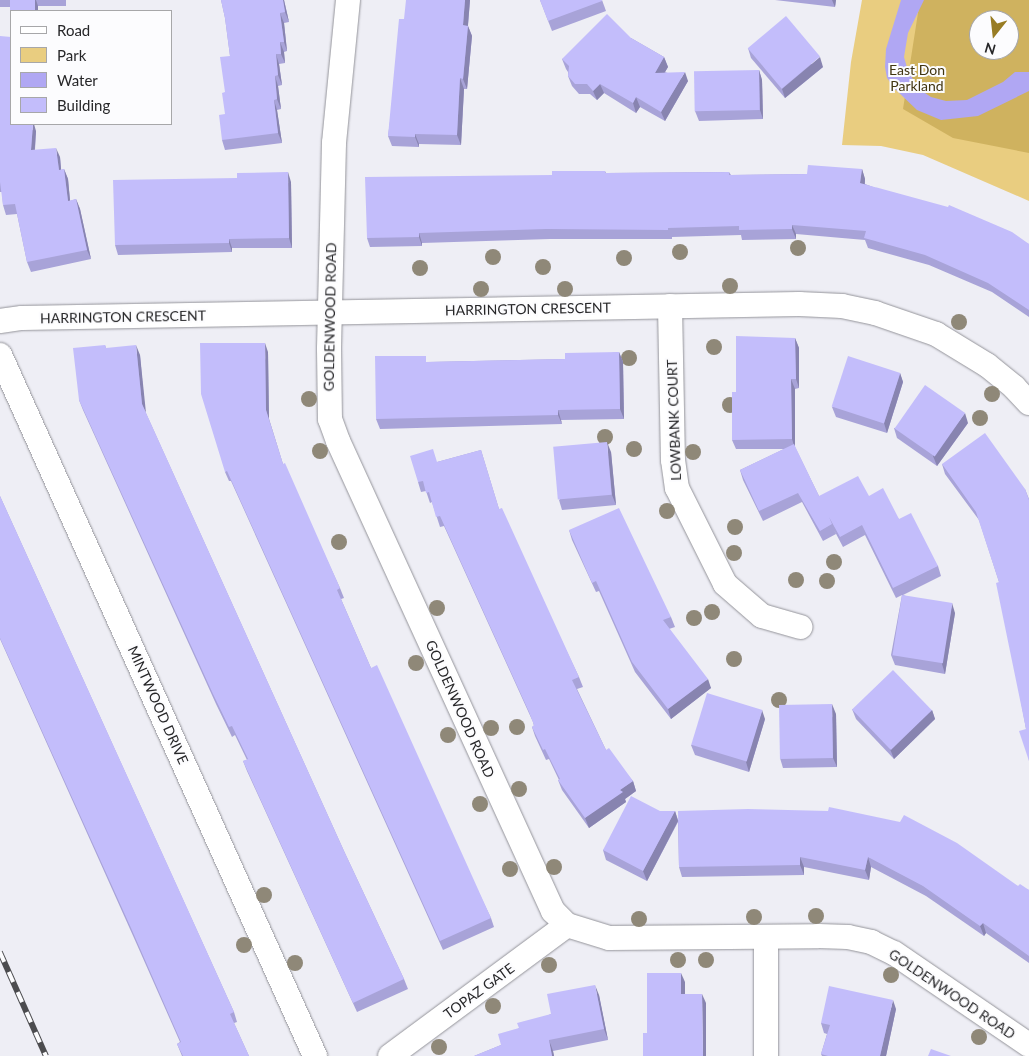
<!DOCTYPE html>
<style>
body{margin:0}
#map{position:relative;width:1029px;height:1056px;overflow:hidden;background:#eeeef5;font-family:Lato,sans-serif}
div>[style]{position:absolute}
[style*='--x']{left:calc(var(--x)*1px);top:calc(var(--y)*1px);width:calc(var(--w)*1px);rotate:calc(var(--a)*1deg)}
.green>*{inset:0;background:#e9cd80}
.forest>*{inset:0;background:#cfb25f}
.water>*{inset:0;background:#b0a7f3}
.roads{filter:drop-shadow(0 0 1px #94949a) drop-shadow(0 0 1px #94949a)}
.street>*{height:24px;margin:-12px;padding:0 12px;transform-origin:12px;border-radius:12px;background:#fff}
.rail>*{height:5.5px;margin-top:-2.75px;transform-origin:0;background:repeating-linear-gradient(90deg,#fcfcfe 0 11px,#4c4c4f 0 22px);box-sizing:border-box;border-block:1px solid #4c4c4f}
.trees>*{width:16px;height:16px;margin:-8px;border-radius:50%;background:#8f8878}
.wall>*{inset:0;background:#a8a3d8}
.shaded-wall>*{inset:0;background:#8884b0}
.building>*{inset:0;background:#c3bdfb;transform-origin:0 0}
span{translate:-50% -50%;white-space:nowrap;text-align:center;line-height:1.15;-webkit-text-stroke:4px #fcfcfe;paint-order:stroke}
.park-label{font-size:14px;color:#413511}
.street-label{font-size:14px;color:#272729}
.legend{position:absolute;left:10px;top:10px;width:162px;height:115px;box-sizing:border-box;background:#fcfcfe;border:1px solid #a7a7a9;margin:0;padding:6px 9px;list-style:none;font-size:15px;color:#272729}
.legend li{display:flex;align-items:center;gap:10px;height:25px}
.legend b{width:25px;border:1px solid #a7a7a9}
.north{position:absolute;left:969px;top:10px;width:50px;height:50px;box-sizing:border-box;background:#fcfcfe;border:1px solid #a7a7a9;border-radius:50%;rotate:196deg;font-size:14px;font-weight:700;line-height:20px;text-align:center;color:#272729}
.north::after{content:'';display:block;margin:auto;width:18px;height:22px;background:#987c24;clip-path:polygon(50% 0,100% 100%,50% 72%,0 100%)}
</style>
<div id="map">
<div class="green">
<i style="clip-path:polygon(evenodd,862px 0,1029px 0,1029px 201px,923px 155px,881px 146px,842px 145px,851px 62px,862px 0,979px 20px,1009px 20px,1009px 50px,979px 50px,979px 20px)"></i>
</div>
<div class="forest">
<i style="clip-path:polygon(evenodd,920px 0,1029px 0,1029px 153px,953px 138px,903px 109px,920px 0,979px 20px,1009px 20px,1009px 50px,979px 50px,979px 20px)"></i>
</div>
<div class="water">
<i style="clip-path:polygon(901px 0,924px 0,908px 33px,904px 57px,908px 71px,919px 89px,931px 97px,946px 101px,967px 100px,1003px 82px,1015px 72px,1029px 72px,1029px 91px,978px 116px,941px 120px,917px 110px,895px 89px,887px 78px,885px 67px,886px 49px)"></i>
</div>
<div class="roads">
<div class="street">
<i style="--x:348;--y:0;--w:144;--a:95.6"></i>
<i style="--x:334;--y:143;--w:206;--a:91.4"></i>
<i style="--x:329;--y:349;--w:70;--a:89.2"></i>
<i style="--x:330;--y:419;--w:23;--a:70"></i>
<i style="--x:338;--y:441;--w:517;--a:65.42"></i>
<i style="--x:553;--y:911;--w:20;--a:45"></i>
<i style="--x:567;--y:925;--w:44;--a:17.2"></i>
<i style="--x:609;--y:938;--w:209;--a:-0.5"></i>
<i style="--x:818;--y:936;--w:30;--a:2"></i>
<i style="--x:848;--y:937;--w:24;--a:12"></i>
<i style="--x:871;--y:942;--w:25;--a:26"></i>
<i style="--x:894;--y:953;--w:163;--a:34.3"></i>
<i style="--x:670;--y:306;--w:154;--a:88.9"></i>
<i style="--x:673;--y:460;--w:28;--a:82"></i>
<i style="--x:677;--y:488;--w:107;--a:63.4"></i>
<i style="--x:725;--y:584;--w:49;--a:40.9"></i>
<i style="--x:762;--y:616;--w:40;--a:16"></i>
<i style="--x:0;--y:321;--w:22;--a:-8"></i>
<i style="--x:22;--y:318;--w:777;--a:-1.03"></i>
<i style="--x:799;--y:304;--w:43;--a:2.7"></i>
<i style="--x:842;--y:306;--w:34;--a:12"></i>
<i style="--x:875;--y:313;--w:65;--a:19"></i>
<i style="--x:936;--y:334;--w:60;--a:31.3"></i>
<i style="--x:987;--y:365;--w:35;--a:39"></i>
<i style="--x:1014;--y:387;--w:22;--a:47"></i>
<i style="--x:0;--y:355;--w:769;--a:65.8"></i>
<i style="--x:390;--y:1056;--w:220;--a:-36.5"></i>
<i style="--x:766;--y:1056;--w:119;--a:-90"></i>
</div>
</div>
<div class="rail">
<i style="--x:0;--y:952;--w:114;--a:66.1"></i>
</div>
<div class="trees">
<i style="left:798px;top:248px"></i>
<i style="left:680px;top:252px"></i>
<i style="left:493px;top:257px"></i>
<i style="left:624px;top:258px"></i>
<i style="left:543px;top:267px"></i>
<i style="left:420px;top:268px"></i>
<i style="left:730px;top:286px"></i>
<i style="left:481px;top:289px"></i>
<i style="left:565px;top:289px"></i>
<i style="left:959px;top:322px"></i>
<i style="left:714px;top:347px"></i>
<i style="left:629px;top:358px"></i>
<i style="left:992px;top:394px"></i>
<i style="left:309px;top:399px"></i>
<i style="left:730px;top:405px"></i>
<i style="left:980px;top:418px"></i>
<i style="left:605px;top:437px"></i>
<i style="left:634px;top:449px"></i>
<i style="left:320px;top:451px"></i>
<i style="left:693px;top:452px"></i>
<i style="left:667px;top:511px"></i>
<i style="left:735px;top:527px"></i>
<i style="left:339px;top:542px"></i>
<i style="left:734px;top:553px"></i>
<i style="left:834px;top:562px"></i>
<i style="left:796px;top:580px"></i>
<i style="left:827px;top:581px"></i>
<i style="left:437px;top:608px"></i>
<i style="left:712px;top:612px"></i>
<i style="left:694px;top:618px"></i>
<i style="left:734px;top:659px"></i>
<i style="left:416px;top:663px"></i>
<i style="left:779px;top:700px"></i>
<i style="left:517px;top:727px"></i>
<i style="left:491px;top:728px"></i>
<i style="left:448px;top:735px"></i>
<i style="left:519px;top:789px"></i>
<i style="left:480px;top:804px"></i>
<i style="left:554px;top:867px"></i>
<i style="left:510px;top:869px"></i>
<i style="left:264px;top:895px"></i>
<i style="left:816px;top:916px"></i>
<i style="left:754px;top:917px"></i>
<i style="left:639px;top:919px"></i>
<i style="left:244px;top:945px"></i>
<i style="left:678px;top:960px"></i>
<i style="left:706px;top:960px"></i>
<i style="left:295px;top:963px"></i>
<i style="left:549px;top:965px"></i>
<i style="left:891px;top:975px"></i>
<i style="left:493px;top:1006px"></i>
<i style="left:979px;top:1037px"></i>
<i style="left:439px;top:1047px"></i>
</div>
<div class="wall">
<i style="clip-path:polygon(0 0,66px 0,66px 6px,38px 6px,38px 11px,11px 11px,11px 14px,10px 7px,0 7px)"></i>
<i style="clip-path:polygon(221px 0,284px 0,289px 22px,284px 23px,287px 51px,284px 52px,285px 63px,279px 64px,282px 85px,278px 86px,281px 109px,277px 110px,282px 143px,225px 150px,222px 140px,225px 114px,225px 92px,230px 56px,225px 18px)"></i>
<i style="clip-path:polygon(470px 0,468px 26px,472px 36px,467px 89px,464px 89px,461px 145px,419px 144px,419px 147px,392px 146px,388px 136px,404px 19px)"></i>
<i style="clip-path:polygon(540px 0,602px 0,606px 11px,552px 31px)"></i>
<i style="clip-path:polygon(775px 0,836px 0,835px 7px)"></i>
<i style="clip-path:polygon(0 36px,11px 124px,36px 131px,35px 150px,60px 157px,61px 170px,64px 169px,68px 179px,70px 201px,76px 199px,80px 209px,91px 259px,31px 272px,27px 262px,17px 214px,6px 215px,3px 205px,2px 192px,0 192px)"></i>
<i style="clip-path:polygon(631px 38px,664px 57px,668px 67px,665px 72px,688px 81px,665px 121px,640px 107px,636px 113px,604px 93px,597px 100px,590px 94px,579px 94px,572px 86px,568px 76px,568px 72px,566px 69px,562px 59px)"></i>
<i style="clip-path:polygon(748px 48px,823px 67px,785px 98px,751px 58px)"></i>
<i style="clip-path:polygon(759px 70px,762px 80px,763px 119px,699px 121px,695px 111px)"></i>
<i style="clip-path:polygon(862px 169px,865px 179px,865px 184px,1029px 244px,1029px 317px,992px 292px,929px 265px,868px 248px,865px 240px,796px 234px,796px 239px,742px 240px,741px 235px,672px 237px,672px 239px,550px 239px,422px 243px,422px 246px,370px 247px,367px 238px,552px 175px,605px 171px,606px 173px,729px 172px,731px 175px,807px 174px)"></i>
<i style="clip-path:polygon(291px 182px,292px 248px,232px 248px,232px 252px,118px 255px,115px 245px)"></i>
<i style="clip-path:polygon(795px 338px,799px 348px,799px 388px,795px 389px,795px 447px,819px 496px,869px 496px,899px 519px,938px 566px,941px 576px,903px 595px,955px 613px,945px 674px,895px 665px,891px 655px,902px 595px,896px 598px,865px 535px,843px 547px,834px 530px,836px 534px,823px 541px,802px 502px,763px 521px,743px 480px,740px 470px,784px 449px,736px 449px,732px 440px,736px 392px)"></i>
<i style="clip-path:polygon(105px 345px,106px 348px,140px 355px,145px 411px,344px 851px,404px 979px,408px 989px,357px 1012px,247px 771px,243px 761px,247px 760px,235px 735px,232px 737px,216px 704px,83px 410px,79px 400px)"></i>
<i style="clip-path:polygon(268px 352px,269px 419px,283px 464px,340px 588px,344px 598px,341px 599px,371px 668px,491px 918px,494px 927px,443px 950px,231px 481px,229px 481px,225px 472px)"></i>
<i style="clip-path:polygon(619px 352px,623px 362px,624px 419px,561px 420px,562px 424px,380px 429px,376px 419px,428px 362px,565px 359px)"></i>
<i style="clip-path:polygon(900px 373px,903px 382px,887px 433px,836px 417px,832px 407px)"></i>
<i style="clip-path:polygon(968px 423px,937px 466px,897px 438px,894px 428px)"></i>
<i style="clip-path:polygon(481px 450px,499px 509px,579px 677px,583px 687px,577px 689px,606px 750px,633px 781px,636px 791px,625px 799px,626px 802px,589px 828px,562px 790px,558px 780px,559px 780px,549px 759px,546px 760px,535px 736px,532px 727px,534px 726px,533px 722px,444px 526px,440px 527px,432px 502px,430px 503px,426px 491px,421px 492px,418px 482px,437px 462px)"></i>
<i style="clip-path:polygon(611px 452px,616px 505px,562px 510px,559px 500px)"></i>
<i style="clip-path:polygon(942px 464px,1025px 489px,1029px 499px,1029px 761px,1026px 729px,999px 582px,979px 520px,945px 474px)"></i>
<i style="clip-path:polygon(0 496px,234px 1012px,237px 1022px,234px 1023px,249px 1056px,182px 1056px,177px 1044px,180px 1042px,134px 938px,0 639px)"></i>
<i style="clip-path:polygon(569px 530px,671px 617px,675px 627px,669px 629px,711px 688px,671px 719px,635px 672px,599px 591px,596px 592px,572px 540px)"></i>
<i style="clip-path:polygon(852px 709px,932px 710px,935px 719px,894px 759px,856px 719px)"></i>
<i style="clip-path:polygon(836px 714px,837px 767px,783px 768px,780px 758px)"></i>
<i style="clip-path:polygon(765px 719px,749px 772px,695px 755px,691px 745px)"></i>
<i style="clip-path:polygon(660px 811px,675px 811px,678px 820px,1018px 886px,1029px 890px,1029px 963px,986px 933px,984px 936px,926px 896px,871px 867px,869px 880px,804px 867px,804px 875px,682px 877px,679px 867px,678px 822px,647px 881px,606px 860px,603px 850px)"></i>
<i style="clip-path:polygon(599px 995px,608px 1040px,553px 1051px,554px 1056px,474px 1056px,501px 1045px,519px 1028px,551px 1014px)"></i>
<i style="clip-path:polygon(896px 1009px,886px 1056px,822px 1056px,821px 1054px,827px 1034px,824px 1033px,821px 1023px)"></i>
</div>
<div class="shaded-wall">
<i style="clip-path:polygon(35px 0,36px 0,38px 6px,38px 11px,35px 11px)"></i>
<i style="clip-path:polygon(283px 0,284px 0,289px 22px,285px 12px)"></i>
<i style="clip-path:polygon(465px 0,470px 0,467px 36px,463px 25px)"></i>
<i style="clip-path:polygon(832px 0,836px 0,835px 7px)"></i>
<i style="clip-path:polygon(280px 13px,284px 23px,287px 51px,284px 42px)"></i>
<i style="clip-path:polygon(468px 26px,472px 36px,467px 89px,463px 79px)"></i>
<i style="clip-path:polygon(280px 42px,284px 52px,285px 63px,281px 54px)"></i>
<i style="clip-path:polygon(276px 54px,279px 64px,282px 85px,278px 75px)"></i>
<i style="clip-path:polygon(664px 57px,668px 67px,659px 82px,655px 73px)"></i>
<i style="clip-path:polygon(820px 57px,823px 67px,785px 98px,782px 89px)"></i>
<i style="clip-path:polygon(759px 70px,762px 80px,763px 119px,760px 110px)"></i>
<i style="clip-path:polygon(685px 72px,688px 81px,665px 121px,661px 112px)"></i>
<i style="clip-path:polygon(275px 76px,278px 86px,281px 109px,277px 99px)"></i>
<i style="clip-path:polygon(460px 78px,464px 89px,461px 145px,457px 135px)"></i>
<i style="clip-path:polygon(600px 84px,604px 93px,597px 100px,593px 91px)"></i>
<i style="clip-path:polygon(636px 97px,640px 107px,636px 113px,633px 103px)"></i>
<i style="clip-path:polygon(274px 100px,277px 110px,282px 143px,278px 133px)"></i>
<i style="clip-path:polygon(33px 124px,34px 124px,36px 131px,34px 160px,31px 150px)"></i>
<i style="clip-path:polygon(415px 134px,419px 144px,419px 147px,415px 137px)"></i>
<i style="clip-path:polygon(56px 148px,60px 157px,62px 180px,59px 170px)"></i>
<i style="clip-path:polygon(64px 169px,68px 179px,71px 211px,68px 201px)"></i>
<i style="clip-path:polygon(862px 169px,865px 179px,864px 193px,860px 183px)"></i>
<i style="clip-path:polygon(288px 172px,291px 182px,292px 248px,289px 238px)"></i>
<i style="clip-path:polygon(76px 199px,80px 209px,91px 259px,87px 250px)"></i>
<i style="clip-path:polygon(792px 225px,796px 234px,796px 239px,792px 229px)"></i>
<i style="clip-path:polygon(419px 233px,422px 243px,422px 246px,419px 237px)"></i>
<i style="clip-path:polygon(229px 239px,232px 248px,232px 252px,229px 243px)"></i>
<i style="clip-path:polygon(795px 338px,799px 348px,799px 388px,796px 379px)"></i>
<i style="clip-path:polygon(265px 343px,268px 352px,269px 419px,286px 474px,266px 410px)"></i>
<i style="clip-path:polygon(136px 345px,140px 355px,146px 413px,142px 404px)"></i>
<i style="clip-path:polygon(619px 352px,623px 362px,624px 419px,620px 409px)"></i>
<i style="clip-path:polygon(900px 373px,903px 382px,887px 433px,884px 423px)"></i>
<i style="clip-path:polygon(791px 379px,795px 389px,795px 449px,792px 439px)"></i>
<i style="clip-path:polygon(558px 410px,561px 420px,562px 424px,558px 415px)"></i>
<i style="clip-path:polygon(965px 413px,968px 423px,937px 466px,933px 456px)"></i>
<i style="clip-path:polygon(607px 442px,611px 452px,616px 505px,612px 495px)"></i>
<i style="clip-path:polygon(952px 603px,955px 613px,945px 674px,942px 664px)"></i>
<i style="clip-path:polygon(708px 679px,711px 688px,671px 719px,668px 709px)"></i>
<i style="clip-path:polygon(832px 704px,836px 714px,837px 767px,833px 758px)"></i>
<i style="clip-path:polygon(762px 710px,765px 719px,749px 772px,746px 762px)"></i>
<i style="clip-path:polygon(932px 710px,935px 719px,894px 759px,890px 749px)"></i>
<i style="clip-path:polygon(633px 781px,636px 791px,625px 799px,626px 802px,589px 828px,585px 818px,620px 790px)"></i>
<i style="clip-path:polygon(675px 811px,678px 821px,647px 881px,643px 871px)"></i>
<i style="clip-path:polygon(800px 857px,804px 867px,804px 875px,800px 865px)"></i>
<i style="clip-path:polygon(868px 857px,871px 867px,869px 880px,865px 870px)"></i>
<i style="clip-path:polygon(983px 923px,986px 933px,984px 936px,980px 926px)"></i>
<i style="clip-path:polygon(681px 973px,685px 982px,685px 1003px,681px 994px)"></i>
<i style="clip-path:polygon(595px 985px,599px 995px,608px 1040px,604px 1029px)"></i>
<i style="clip-path:polygon(702px 994px,706px 1003px,706px 1056px,703px 1056px)"></i>
<i style="clip-path:polygon(893px 1000px,896px 1009px,886px 1056px,880px 1056px)"></i>
<i style="clip-path:polygon(549px 1040px,553px 1051px,554px 1056px,552px 1056px)"></i>
</div>
<div class="building">
<i style="left:10px;top:0;width:25px;height:11px"></i>
<i style="clip-path:polygon(221px 0,283px 0,285px 12px,280px 13px,284px 42px,280px 42px,281px 54px,276px 54px,278px 75px,275px 76px,277px 99px,274px 100px,278px 133px,222px 140px,219px 115px,225px 114px,222px 93px,225px 92px,220px 57px,230px 56px,225px 18px)"></i>
<i style="clip-path:polygon(406px 0,465px 0,463px 25px,468px 26px,463px 79px,460px 78px,457px 135px,415px 134px,415px 137px,388px 136px,399px 19px,404px 19px)"></i>
<i style="clip-path:polygon(540px 0,602px 0,602px 1px,548px 21px)"></i>
<i style="clip-path:polygon(607px 14px,631px 38px,664px 57px,655px 73px,685px 72px,661px 112px,636px 97px,633px 103px,600px 84px,593px 91px,587px 84px,575px 84px,568px 76px,569px 66px,562px 59px)"></i>
<i style="left:786px;top:16px;width:53px;height:50px;rotate:50deg"></i>
<i style="clip-path:polygon(0 36px,11px 37px,11px 124px,33px 124px,31px 150px,56px 148px,59px 170px,64px 169px,68px 201px,76px 199px,87px 250px,27px 262px,15px 204px,3px 205px,0 182px)"></i>
<i style="left:759px;top:70px;width:40px;height:65px;rotate:89deg"></i>
<i style="clip-path:polygon(808px 165px,862px 169px,860px 183px,948px 207px,949px 205px,1012px 232px,1029px 244px,1029px 310px,988px 283px,925px 255px,864px 238px,866px 231px,792px 225px,792px 229px,739px 230px,739px 226px,668px 228px,668px 230px,546px 229px,419px 233px,419px 237px,367px 238px,365px 177px,552px 175px,552px 171px,605px 171px,605px 173px,729px 172px,729px 175px,807px 174px)"></i>
<i style="clip-path:polygon(288px 172px,289px 238px,229px 239px,229px 243px,115px 245px,113px 180px,237px 178px,237px 173px)"></i>
<i style="clip-path:polygon(736px 336px,795px 338px,796px 379px,791px 379px,792px 439px,732px 440px,732px 392px,736px 392px)"></i>
<i style="clip-path:polygon(200px 343px,265px 343px,266px 410px,283px 464px,285px 463px,340px 588px,337px 590px,371px 668px,377px 665px,491px 918px,440px 941px,227px 471px,225px 472px,201px 394px)"></i>
<i style="clip-path:polygon(105px 345px,106px 348px,136px 345px,142px 404px,344px 851px,404px 979px,353px 1003px,243px 761px,248px 759px,232px 726px,229px 727px,213px 694px,79px 400px,73px 348px)"></i>
<i style="clip-path:polygon(619px 352px,620px 409px,558px 410px,558px 415px,376px 419px,375px 356px,426px 356px,426px 362px,565px 359px,565px 353px)"></i>
<i style="left:848px;top:356px;width:55px;height:53px;rotate:18deg"></i>
<i style="left:925px;top:385px;width:49px;height:53px;rotate:35deg"></i>
<i style="clip-path:polygon(985px 433px,1025px 489px,1029px 500px,1029px 761px,1019px 731px,1026px 729px,996px 583px,999px 582px,976px 512px,942px 464px)"></i>
<i style="left:607px;top:442px;width:53px;height:54px;rotate:85deg"></i>
<i style="clip-path:polygon(794px 444px,819px 496px,858px 476px,869px 496px,883px 488px,899px 519px,911px 513px,938px 566px,893px 588px,862px 525px,840px 537px,829px 517px,832px 524px,820px 531px,798px 493px,759px 511px,740px 470px)"></i>
<i style="clip-path:polygon(433px 449px,437px 462px,481px 450px,499px 509px,502px 508px,579px 677px,572px 680px,606px 750px,609px 748px,633px 781px,620px 790px,623px 792px,585px 818px,558px 780px,560px 779px,545px 749px,543px 750px,532px 727px,534px 725px,529px 712px,440px 516px,436px 517px,429px 492px,426px 493px,423px 481px,418px 482px,410px 456px)"></i>
<i style="clip-path:polygon(0 496px,183px 899px,234px 1012px,230px 1014px,249px 1056px,183px 1056px,177px 1044px,181px 1042px,131px 928px,0 638px)"></i>
<i style="clip-path:polygon(619px 508px,671px 617px,663px 620px,708px 679px,668px 709px,632px 662px,596px 581px,592px 583px,569px 530px)"></i>
<i style="left:902px;top:595px;width:51px;height:61px;rotate:9deg"></i>
<i style="left:893px;top:670px;width:56px;height:57px;rotate:46deg"></i>
<i style="left:707px;top:693px;width:58px;height:54px;rotate:17deg"></i>
<i style="left:832px;top:704px;width:54px;height:53px;rotate:89deg"></i>
<i style="clip-path:polygon(631px 796px,660px 811px,675px 811px,643px 871px,603px 850px)"></i>
<i style="clip-path:polygon(829px 807px,900px 822px,904px 815px,957px 843px,1018px 886px,1020px 884px,1029px 890px,1029px 956px,983px 923px,980px 926px,923px 886px,868px 857px,865px 870px,800px 857px,800px 865px,679px 867px,678px 811px,748px 809px,828px 811px)"></i>
<i style="clip-path:polygon(647px 973px,681px 973px,681px 994px,702px 994px,703px 1056px,643px 1056px,643px 1033px,647px 1033px)"></i>
<i style="clip-path:polygon(595px 985px,604px 1029px,549px 1040px,552px 1056px,474px 1056px,501px 1045px,498px 1034px,519px 1028px,517px 1023px,551px 1014px,547px 994px)"></i>
<i style="clip-path:polygon(829px 986px,893px 1000px,880px 1056px,828px 1056px,821px 1054px,830px 1025px,821px 1023px)"></i>
<i style="clip-path:polygon(931px 1049px,951px 1056px,928px 1056px)"></i>
</div>
<div class="park-label">
<span style="left:917px;top:78px">East Don<br>Parkland</span>
</div>
<div class="street-label">
<span style="left:528px;top:309px;rotate:-1deg">HARRINGTON CRESCENT</span>
<span style="left:123px;top:317px;rotate:-1deg">HARRINGTON CRESCENT</span>
<span style="left:330px;top:317px;rotate:-89deg">GOLDENWOOD ROAD</span>
<span style="left:674px;top:420px;rotate:-92deg">LOWBANK COURT</span>
<span style="left:158px;top:705px;rotate:66deg">MINTWOOD DRIVE</span>
<span style="left:460px;top:709px;rotate:66deg">GOLDENWOOD ROAD</span>
<span style="left:479px;top:991px;rotate:-36deg">TOPAZ GATE</span>
<span style="left:952px;top:994px;rotate:34deg">GOLDENWOOD ROAD</span>
</div>
<ul class="legend">
<li><b style="height:6px;background:#fff"></b>Road</li>
<li><b style="height:14px;background:#e9cd80"></b>Park</li>
<li><b style="height:14px;background:#b0a7f3"></b>Water</li>
<li><b style="height:14px;background:#c3bdfb"></b>Building</li>
</ul>
<div class="north">N</div>
</div>
